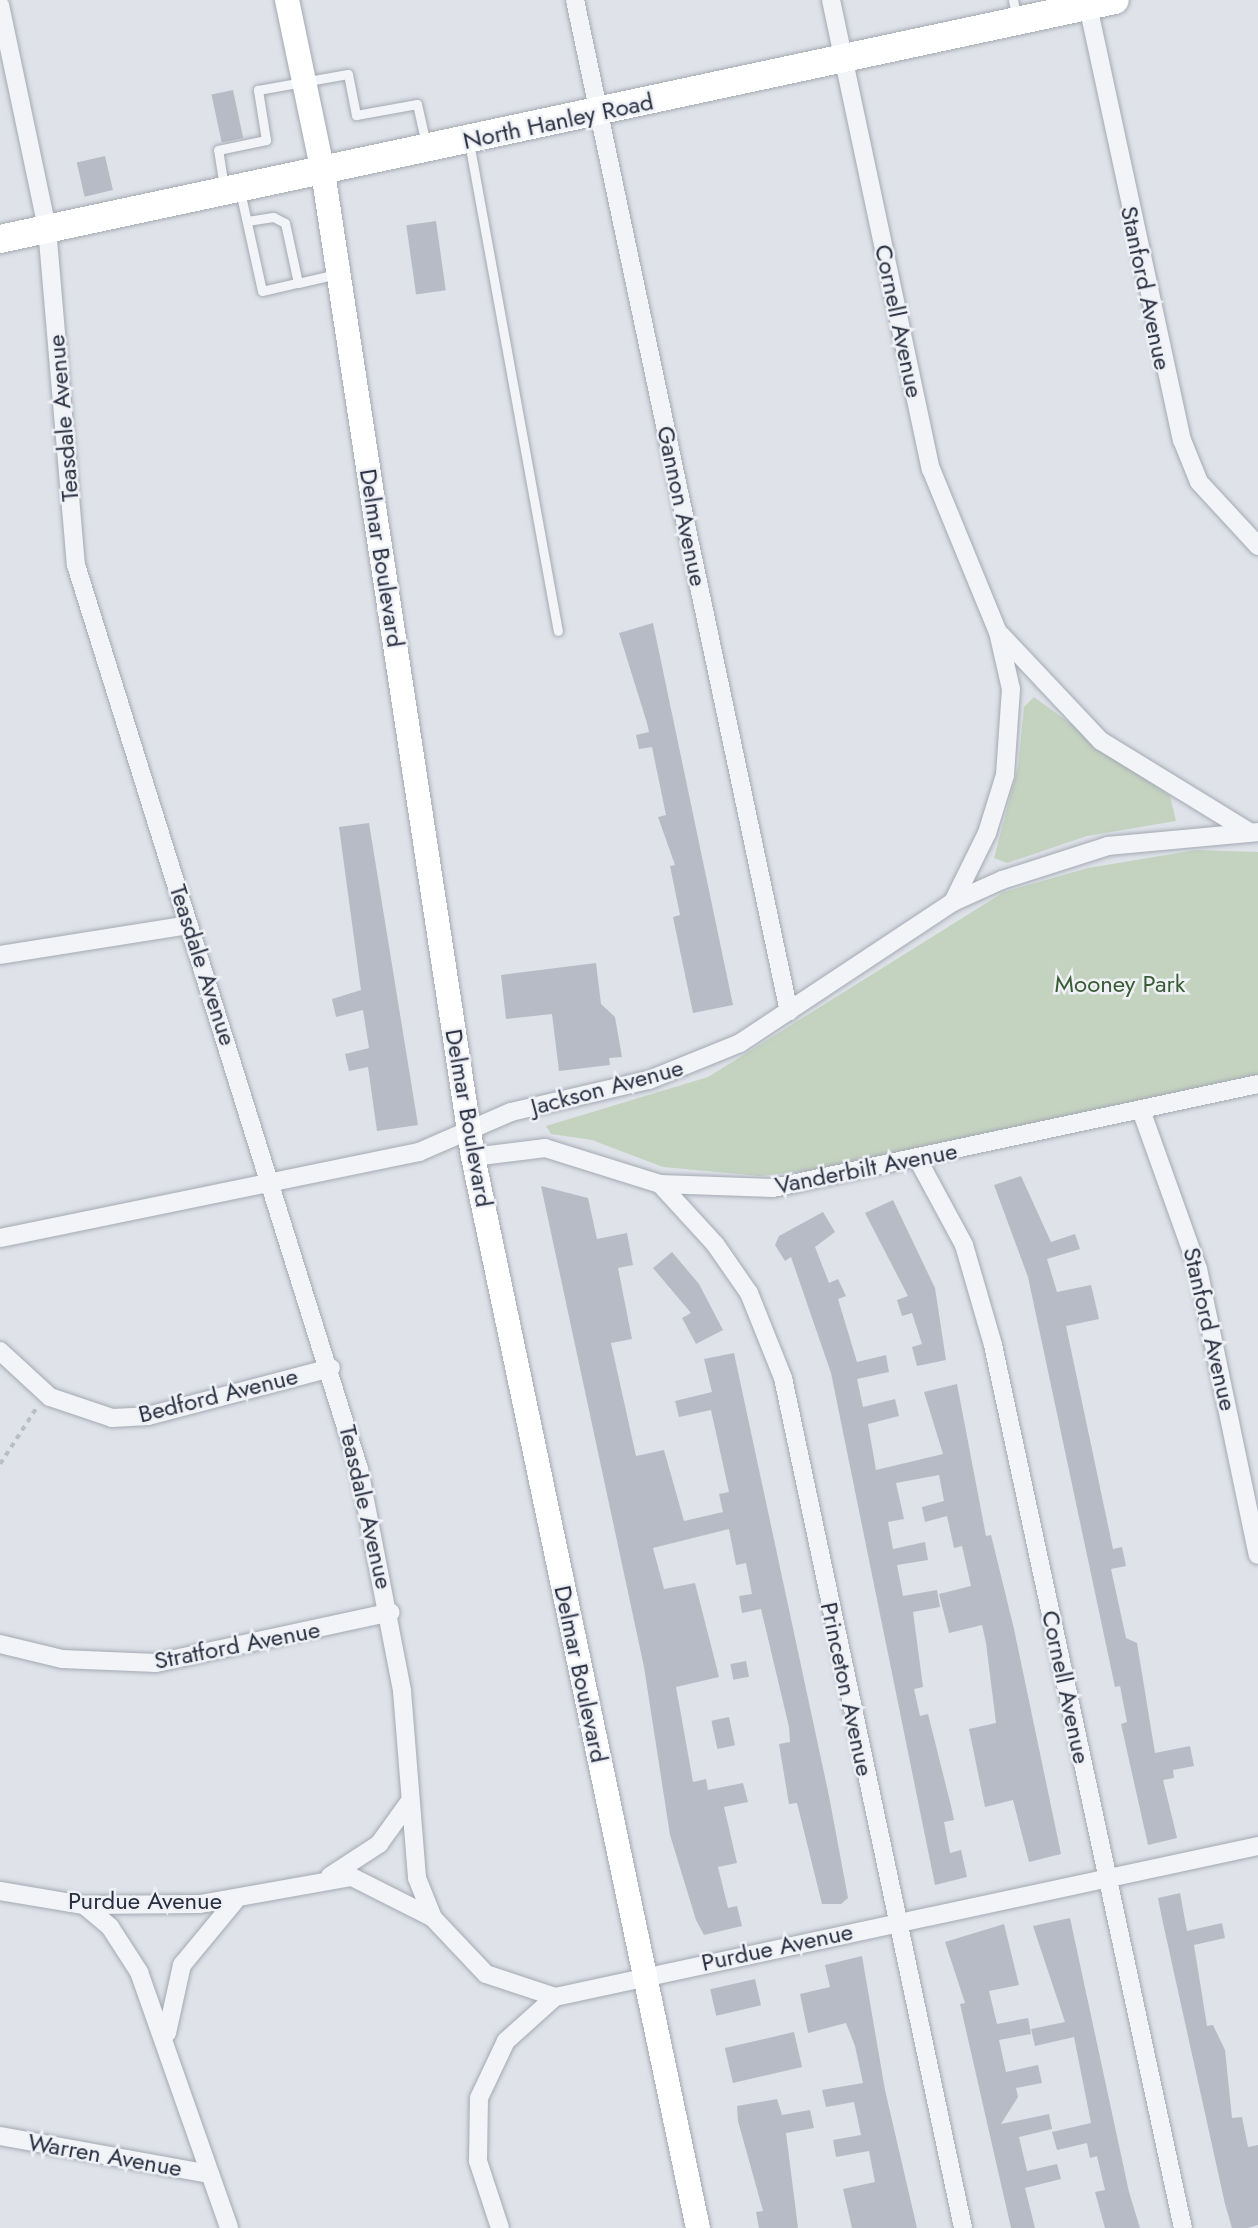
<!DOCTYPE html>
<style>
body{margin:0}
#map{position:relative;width:1258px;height:2228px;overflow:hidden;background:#dfe2e9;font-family:Jost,sans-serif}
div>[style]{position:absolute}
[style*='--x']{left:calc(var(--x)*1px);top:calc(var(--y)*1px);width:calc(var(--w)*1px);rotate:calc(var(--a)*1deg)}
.green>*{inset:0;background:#c4d3c0}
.building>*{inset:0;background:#b7bbc6;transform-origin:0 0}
.path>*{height:3.5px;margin-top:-1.75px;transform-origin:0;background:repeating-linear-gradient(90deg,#b9bdc4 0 5px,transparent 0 10px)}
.roads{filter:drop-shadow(0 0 2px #a4a9b3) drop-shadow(0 0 2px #a4a9b3)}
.lane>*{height:9px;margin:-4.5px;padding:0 4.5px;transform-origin:4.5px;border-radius:4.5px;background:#f2f4f7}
.street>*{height:18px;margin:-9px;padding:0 9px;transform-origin:9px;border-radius:9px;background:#f2f4f7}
.secondary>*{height:24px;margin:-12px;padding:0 12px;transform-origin:12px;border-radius:12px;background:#fff}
.primary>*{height:28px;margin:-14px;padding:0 14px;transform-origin:14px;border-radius:14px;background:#fff}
span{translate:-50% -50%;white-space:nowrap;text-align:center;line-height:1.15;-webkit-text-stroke:5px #eff1f6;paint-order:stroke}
.street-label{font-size:24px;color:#282f40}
.park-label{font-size:24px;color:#395c35}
</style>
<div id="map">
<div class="green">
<i style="clip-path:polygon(1034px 697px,1170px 796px,1176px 821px,1087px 836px,1007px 863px,994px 858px,1018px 767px,1024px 707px)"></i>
<i style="clip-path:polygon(1196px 850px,1258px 852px,1258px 1076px,817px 1170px,760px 1176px,663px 1167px,592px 1140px,551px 1134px,546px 1126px,708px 1077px,1004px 892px,1088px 868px)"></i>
</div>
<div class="building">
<i style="left:233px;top:90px;width:49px;height:22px;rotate:78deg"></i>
<i style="left:105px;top:156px;width:35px;height:29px;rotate:77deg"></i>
<i style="left:436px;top:221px;width:70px;height:30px;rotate:82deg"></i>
<i style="clip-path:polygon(653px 623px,733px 1005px,693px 1013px,673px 917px,680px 915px,670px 866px,675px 865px,658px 817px,666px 815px,652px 747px,639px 749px,636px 735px,649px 732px,647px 723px,619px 633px)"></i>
<i style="clip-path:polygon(369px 823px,418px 1125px,377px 1131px,368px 1067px,349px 1071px,345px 1054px,369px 1048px,363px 1010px,336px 1017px,332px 999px,361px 990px,339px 827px)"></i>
<i style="clip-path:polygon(596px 963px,601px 1004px,615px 1017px,622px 1057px,609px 1058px,610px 1065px,559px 1071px,552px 1014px,506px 1019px,501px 975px)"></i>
<i style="clip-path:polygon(1021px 1176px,1051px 1242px,1075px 1234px,1080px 1249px,1047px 1259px,1057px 1292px,1091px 1285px,1099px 1319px,1066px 1326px,1113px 1549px,1122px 1547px,1126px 1566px,1111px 1569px,1126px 1638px,1137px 1643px,1155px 1753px,1190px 1746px,1194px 1766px,1173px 1770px,1174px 1778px,1163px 1780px,1177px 1838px,1148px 1845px,1121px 1724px,1127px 1722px,1120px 1686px,1115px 1687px,1028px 1277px,994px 1185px)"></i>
<i style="clip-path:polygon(541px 1186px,588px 1198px,597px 1239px,627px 1233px,633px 1265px,618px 1268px,632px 1339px,611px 1343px,636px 1456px,664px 1450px,684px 1521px,723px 1512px,719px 1494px,729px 1492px,711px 1410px,679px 1417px,675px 1401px,712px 1392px,704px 1359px,734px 1353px,829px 1796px,848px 1898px,841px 1904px,822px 1904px,797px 1803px,789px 1804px,779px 1744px,790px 1742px,789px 1727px,761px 1609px,742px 1613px,739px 1596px,752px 1594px,746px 1563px,736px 1565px,729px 1529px,653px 1548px,664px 1589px,695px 1583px,719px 1677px,676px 1687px,693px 1782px,706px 1779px,708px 1790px,743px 1783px,748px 1802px,724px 1807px,737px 1863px,718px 1867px,728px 1908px,737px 1906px,742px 1926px,704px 1935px,696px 1920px,670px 1835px,644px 1667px)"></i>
<i style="clip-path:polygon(893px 1200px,935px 1288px,946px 1360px,917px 1366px,912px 1347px,922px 1344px,912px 1313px,902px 1316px,897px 1300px,908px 1296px,865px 1213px)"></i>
<i style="clip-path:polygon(823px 1212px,835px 1232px,815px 1247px,829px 1283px,838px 1279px,846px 1296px,838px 1299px,857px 1362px,886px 1355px,889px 1372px,857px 1379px,863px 1407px,895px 1399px,899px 1416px,868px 1424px,876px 1470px,943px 1454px,924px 1392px,957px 1384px,986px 1536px,991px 1535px,1014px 1629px,1061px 1854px,1029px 1862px,1013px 1800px,985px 1807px,969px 1729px,996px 1723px,986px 1643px,982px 1625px,949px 1633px,939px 1594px,971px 1586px,962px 1546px,954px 1548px,947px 1516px,925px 1522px,922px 1507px,944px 1501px,939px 1475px,896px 1483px,904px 1519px,888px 1522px,893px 1549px,925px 1542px,928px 1560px,897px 1565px,903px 1596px,937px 1590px,940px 1607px,913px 1612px,923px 1687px,914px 1689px,920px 1716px,928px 1714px,951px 1806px,954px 1820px,944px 1822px,950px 1853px,961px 1850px,967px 1877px,935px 1885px,831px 1373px,791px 1257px,785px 1261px,775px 1245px,779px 1236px)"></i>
<i style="clip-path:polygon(672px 1252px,699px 1284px,723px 1330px,696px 1344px,682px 1318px,691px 1313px,653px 1268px)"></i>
<i style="left:746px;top:1661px;width:16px;height:16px;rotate:79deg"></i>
<i style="left:729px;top:1717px;width:29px;height:18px;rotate:78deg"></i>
<i style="clip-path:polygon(1180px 1893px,1187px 1931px,1222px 1923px,1225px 1938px,1194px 1945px,1207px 2026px,1213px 2025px,1225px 2050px,1232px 2118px,1242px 2117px,1248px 2147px,1258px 2145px,1258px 2225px,1248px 2228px,1232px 2228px,1225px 2204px,1163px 1923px,1158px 1898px)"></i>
<i style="clip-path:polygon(1070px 1918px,1129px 2192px,1140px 2228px,1105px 2228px,1095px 2192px,1105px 2190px,1097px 2156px,1090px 2158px,1087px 2143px,1057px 2150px,1052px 2132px,1091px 2123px,1074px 2037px,1035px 2046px,1031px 2029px,1065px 2022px,1033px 1926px)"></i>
<i style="clip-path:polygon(1004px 1924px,1019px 1985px,989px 1991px,997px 2024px,1028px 2018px,1031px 2034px,999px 2040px,1006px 2072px,1038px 2065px,1042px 2083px,1016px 2088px,1018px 2097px,1001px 2124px,1049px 2114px,1052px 2129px,1019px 2137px,1027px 2171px,1057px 2164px,1061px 2179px,1025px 2188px,1035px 2228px,1011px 2228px,960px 2004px,965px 2003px,945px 1942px)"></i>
<i style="clip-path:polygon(862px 1956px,885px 2090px,917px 2228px,852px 2228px,843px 2189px,875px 2182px,869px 2151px,836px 2157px,833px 2140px,861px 2135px,854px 2102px,826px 2107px,822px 2090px,863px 2083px,855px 2046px,846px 2023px,808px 2033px,800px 1994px,830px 1987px,825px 1965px)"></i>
<i style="left:755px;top:1979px;width:27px;height:46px;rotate:77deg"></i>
<i style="left:794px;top:2032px;width:36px;height:71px;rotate:77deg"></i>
<i style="clip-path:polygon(777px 2099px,782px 2115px,810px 2110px,814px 2128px,786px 2133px,798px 2228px,759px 2228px,756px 2212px,763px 2211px,738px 2121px,737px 2106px)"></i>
</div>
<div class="path">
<i style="--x:0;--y:1464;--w:68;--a:-57"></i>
</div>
<div class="roads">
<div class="lane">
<i style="--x:1013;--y:0;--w:19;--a:78"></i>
<i style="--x:469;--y:142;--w:497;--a:79.7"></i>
<i style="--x:224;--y:187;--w:37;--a:-99"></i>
<i style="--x:218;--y:150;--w:49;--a:-11.8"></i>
<i style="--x:266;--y:140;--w:51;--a:-99.1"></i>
<i style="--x:258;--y:90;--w:91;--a:-10.1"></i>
<i style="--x:348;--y:74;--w:42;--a:79"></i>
<i style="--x:356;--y:115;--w:62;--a:-10.2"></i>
<i style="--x:417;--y:104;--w:41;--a:77.3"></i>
<i style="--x:240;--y:191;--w:102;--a:77.6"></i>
<i style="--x:262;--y:291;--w:37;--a:-13"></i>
<i style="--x:298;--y:283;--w:61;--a:-102.2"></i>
<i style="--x:285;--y:223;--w:13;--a:-153"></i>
<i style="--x:273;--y:217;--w:26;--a:171"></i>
<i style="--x:298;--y:283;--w:40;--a:-13"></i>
</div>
<div class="street">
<i style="--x:575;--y:0;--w:1034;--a:78.06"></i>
<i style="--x:831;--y:0;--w:480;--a:78"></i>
<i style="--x:931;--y:469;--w:176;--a:67.7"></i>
<i style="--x:998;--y:632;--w:58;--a:77.2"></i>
<i style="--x:1011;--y:689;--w:86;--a:94"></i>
<i style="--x:1005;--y:775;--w:61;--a:107.2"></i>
<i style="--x:987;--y:833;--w:77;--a:116.2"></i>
<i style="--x:0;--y:5;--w:228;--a:78.1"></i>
<i style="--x:47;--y:228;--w:338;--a:85.1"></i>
<i style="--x:76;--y:565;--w:947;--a:72.62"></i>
<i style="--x:359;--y:1469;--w:226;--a:79"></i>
<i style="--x:402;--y:1691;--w:188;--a:85.4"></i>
<i style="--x:417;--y:1878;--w:43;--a:68.2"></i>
<i style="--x:1088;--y:6;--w:444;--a:77.8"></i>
<i style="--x:1182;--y:440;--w:45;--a:68"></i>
<i style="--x:1199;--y:482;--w:87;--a:47.3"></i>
<i style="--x:1001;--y:635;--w:146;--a:46.7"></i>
<i style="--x:1101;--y:741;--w:172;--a:31.5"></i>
<i style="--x:0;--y:955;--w:191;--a:-9"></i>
<i style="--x:1141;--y:1110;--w:169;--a:70.3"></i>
<i style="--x:1198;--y:1269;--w:292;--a:78.2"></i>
<i style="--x:473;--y:1157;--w:73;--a:-7.1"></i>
<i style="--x:545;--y:1148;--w:121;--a:17.4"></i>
<i style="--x:660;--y:1184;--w:113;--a:2"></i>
<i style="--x:773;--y:1188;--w:496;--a:-12.1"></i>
<i style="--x:917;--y:1158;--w:99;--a:61.6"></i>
<i style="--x:964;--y:1245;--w:104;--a:73.8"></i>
<i style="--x:993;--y:1345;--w:903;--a:77.86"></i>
<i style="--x:660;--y:1184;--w:81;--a:47.5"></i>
<i style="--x:715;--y:1244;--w:60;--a:55.2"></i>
<i style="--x:749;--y:1293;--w:92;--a:68.2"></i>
<i style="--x:783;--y:1378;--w:869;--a:78.04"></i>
<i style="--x:0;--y:1238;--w:428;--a:-11.6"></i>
<i style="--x:419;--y:1152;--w:100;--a:-23.5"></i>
<i style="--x:511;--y:1112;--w:142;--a:-13.1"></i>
<i style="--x:649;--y:1080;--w:98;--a:-22.1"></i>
<i style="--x:740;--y:1043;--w:255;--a:-33.5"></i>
<i style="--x:953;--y:902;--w:54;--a:-24.2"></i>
<i style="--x:1002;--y:880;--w:111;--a:-17.8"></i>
<i style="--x:1108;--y:846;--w:151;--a:-5.3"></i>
<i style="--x:0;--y:1351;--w:68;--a:42.6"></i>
<i style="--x:50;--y:1397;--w:65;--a:18.7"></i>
<i style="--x:112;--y:1418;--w:36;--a:-3"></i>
<i style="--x:148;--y:1416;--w:189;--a:-14.7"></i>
<i style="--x:0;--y:1644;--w:64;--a:13.6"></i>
<i style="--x:62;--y:1659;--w:94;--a:2.4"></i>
<i style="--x:156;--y:1663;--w:240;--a:-12.2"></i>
<i style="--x:330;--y:1876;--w:59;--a:-33.1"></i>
<i style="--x:379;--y:1844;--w:53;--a:-54.2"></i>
<i style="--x:0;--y:1891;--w:85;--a:9.5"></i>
<i style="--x:84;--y:1905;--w:116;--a:-0.5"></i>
<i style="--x:200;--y:1904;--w:154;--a:-10.1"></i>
<i style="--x:352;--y:1877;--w:91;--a:26.8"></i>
<i style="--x:433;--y:1918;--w:77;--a:46.6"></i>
<i style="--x:486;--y:1974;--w:73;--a:18.4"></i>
<i style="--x:555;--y:1997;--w:719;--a:-12.12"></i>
<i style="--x:84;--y:1905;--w:34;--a:40"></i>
<i style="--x:110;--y:1927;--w:54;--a:57.2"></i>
<i style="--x:139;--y:1972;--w:271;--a:70.6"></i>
<i style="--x:167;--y:2033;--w:70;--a:-77.6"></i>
<i style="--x:182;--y:1965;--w:83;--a:-50.4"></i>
<i style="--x:0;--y:2136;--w:213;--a:10.3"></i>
<i style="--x:500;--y:2228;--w:71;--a:-108.2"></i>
<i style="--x:478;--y:2161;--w:63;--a:-89.1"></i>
<i style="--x:479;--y:2098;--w:63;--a:-64.7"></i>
<i style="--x:506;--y:2041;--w:66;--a:-41.9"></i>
</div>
<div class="secondary">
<i style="--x:287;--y:0;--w:176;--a:78.2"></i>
<i style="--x:323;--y:172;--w:996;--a:81.34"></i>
<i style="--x:473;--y:1157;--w:1094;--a:78.14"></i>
</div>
<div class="primary">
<i style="--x:0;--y:239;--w:1140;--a:-12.1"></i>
</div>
</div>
<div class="street-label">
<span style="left:558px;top:121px;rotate:-12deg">North Hanley Road</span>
<span style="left:1146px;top:288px;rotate:78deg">Stanford Avenue</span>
<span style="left:899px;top:321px;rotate:78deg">Cornell Avenue</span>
<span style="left:63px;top:418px;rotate:-95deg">Teasdale Avenue</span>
<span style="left:682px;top:506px;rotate:78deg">Gannon Avenue</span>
<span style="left:382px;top:558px;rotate:81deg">Delmar Boulevard</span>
<span style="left:203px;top:965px;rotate:72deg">Teasdale Avenue</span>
<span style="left:607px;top:1087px;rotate:-15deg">Jackson Avenue</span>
<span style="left:469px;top:1118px;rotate:80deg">Delmar Boulevard</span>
<span style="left:866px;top:1168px;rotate:-11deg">Vanderbilt Avenue</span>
<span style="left:1210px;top:1329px;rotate:77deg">Stanford Avenue</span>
<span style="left:218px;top:1395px;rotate:-14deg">Bedford Avenue</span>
<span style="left:366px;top:1507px;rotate:77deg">Teasdale Avenue</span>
<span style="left:237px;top:1645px;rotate:-11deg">Stratford Avenue</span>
<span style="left:581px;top:1674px;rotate:78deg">Delmar Boulevard</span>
<span style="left:1066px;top:1687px;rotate:78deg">Cornell Avenue</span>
<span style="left:847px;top:1689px;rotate:78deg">Princeton Avenue</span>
<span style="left:145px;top:1901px">Purdue Avenue</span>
<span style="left:777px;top:1947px;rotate:-12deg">Purdue Avenue</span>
<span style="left:105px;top:2155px;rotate:10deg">Warren Avenue</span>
</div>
<div class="park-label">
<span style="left:1120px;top:984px">Mooney Park</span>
</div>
</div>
